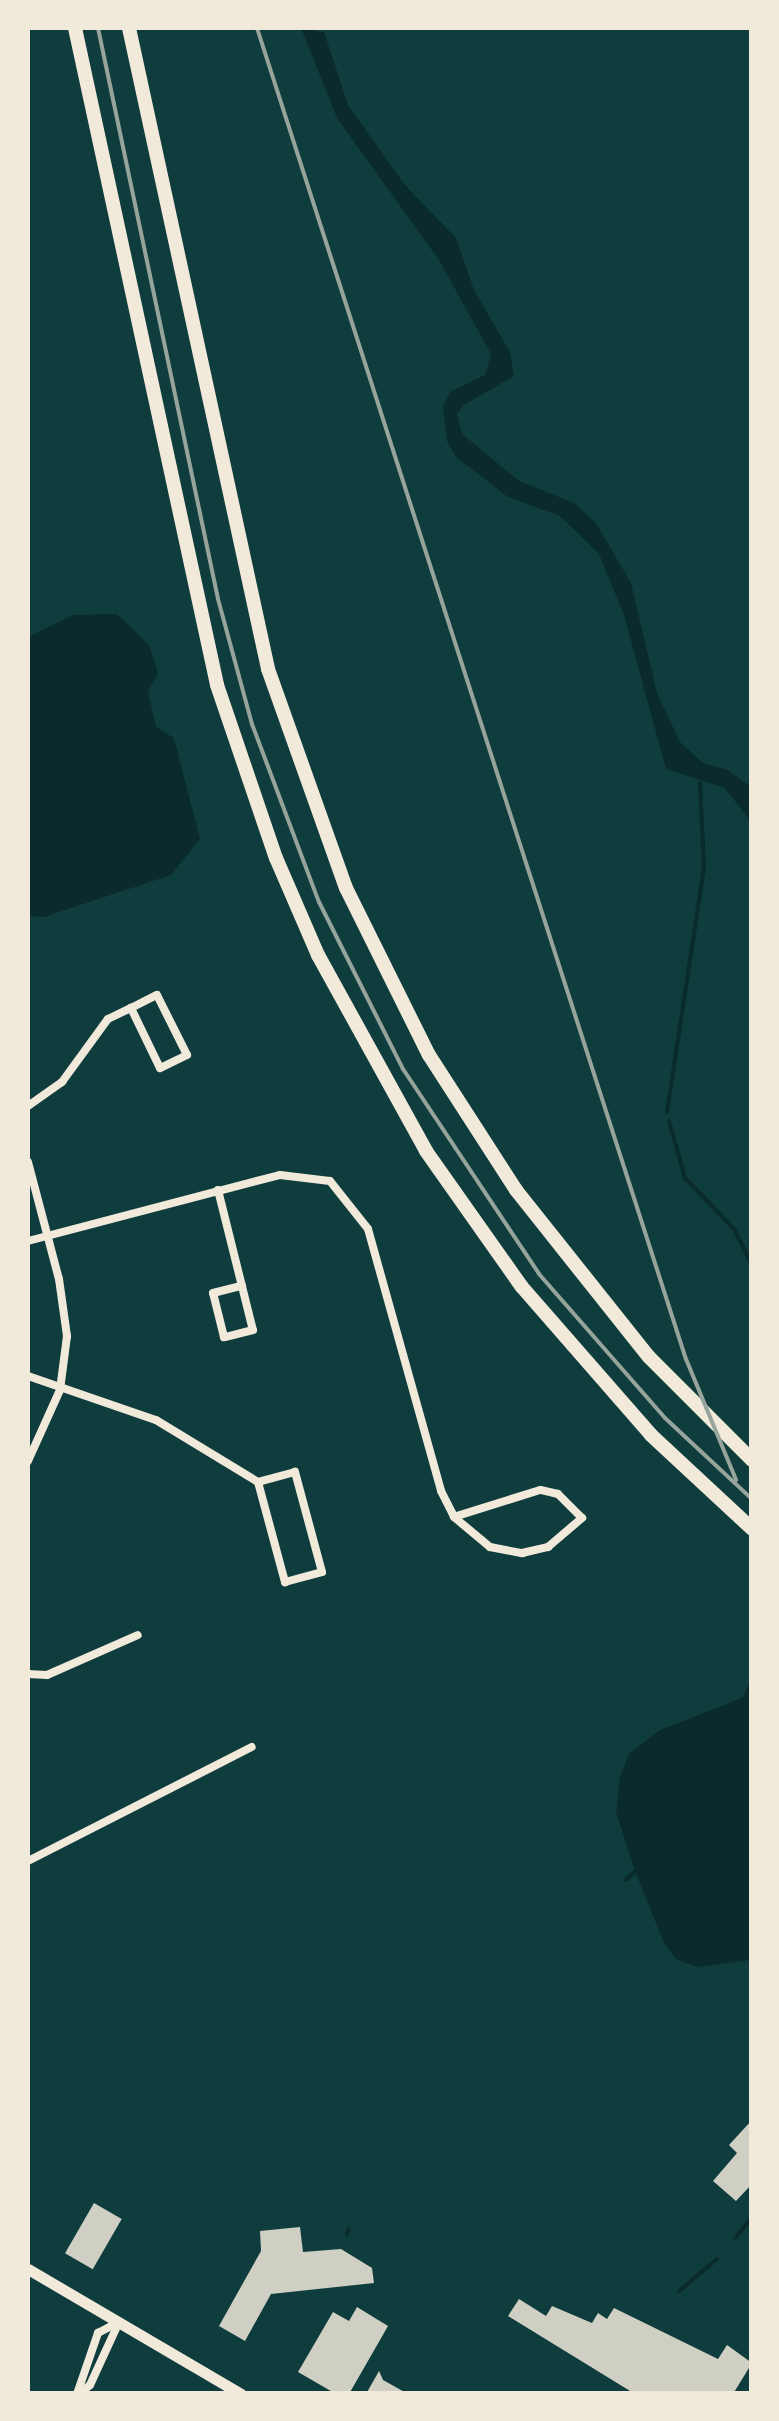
<!DOCTYPE html>
<style>
body{margin:0}
#map{position:relative;width:779px;height:2421px;overflow:hidden;background:#0f3d3e;font-family:"Alegreya Sans",sans-serif}
div>[style]{position:absolute}
[style*='--x']{left:calc(var(--x)*1px);top:calc(var(--y)*1px);width:calc(var(--w)*1px);rotate:calc(var(--a)*1deg)}
.water>*{inset:0;background:#0a2a2b}
.stream>*{height:4px;margin:-2px;padding:0 2px;transform-origin:2px;border-radius:2px;background:#0a2a2b}
.building>*{inset:0;background:#cfcfc3;transform-origin:0 0}
.minor>*{height:8px;margin:-4px;padding:0 4px;transform-origin:4px;border-radius:4px;background:#f1e9da}
.primary>*{height:11px;margin:-5.5px;padding:0 5.5px;transform-origin:5.5px;border-radius:5.5px;background:#f1e9da}
.motorway>*{height:14px;margin:-7px;padding:0 7px;transform-origin:7px;border-radius:7px;background:#f1e9da}
.rail>*{height:4px;margin:-2px;padding:0 2px;transform-origin:2px;border-radius:2px;background:#97a49c}
span{translate:-50% -50%;white-space:nowrap;text-align:center;line-height:1.15;-webkit-text-stroke:9px #f1e9da;paint-order:stroke}
.frame{position:absolute;inset:0;border:30px solid #f1e9da;pointer-events:none}
</style>
<div id="map">
<div class="water">
<i style="clip-path:polygon(301px 28px,324px 32px,348px 105px,404px 184px,456px 238px,474px 290px,510px 352px,514px 376px,464px 405px,457px 414px,462px 434px,519px 481px,574px 503px,596px 523px,631px 583px,657px 693px,680px 742px,704px 764px,726px 769px,751px 787px,751px 822px,725px 788px,666px 769px,624px 615px,599px 554px,560px 516px,508px 497px,456px 457px,447px 441px,443px 407px,450px 392px,485px 375px,491px 354px,439px 260px,337px 118px)"></i>
<i style="clip-path:polygon(117px 614px,149px 645px,158px 673px,148px 692px,156px 727px,174px 738px,200px 839px,171px 875px,44px 917px,28px 916px,28px 637px,73px 615px)"></i>
<i style="clip-path:polygon(751px 1681px,751px 1960px,697px 1967px,676px 1959px,664px 1943px,635px 1871px,616px 1812px,620px 1777px,629px 1754px,660px 1730px,742px 1698px)"></i>
</div>
<div class="stream">
<i style="--x:667;--y:1112;--w:247;--a:-81.4"></i>
<i style="--x:704;--y:868;--w:85;--a:-92.7"></i>
<i style="--x:669;--y:1121;--w:59;--a:74.3"></i>
<i style="--x:685;--y:1178;--w:71;--a:46.1"></i>
<i style="--x:734;--y:1229;--w:40;--a:63.4"></i>
<i style="--x:626;--y:1880;--w:16;--a:-45"></i>
<i style="--x:347;--y:2234;--w:5;--a:-68"></i>
<i style="--x:735;--y:2238;--w:26;--a:-50"></i>
<i style="--x:679;--y:2291;--w:50;--a:-40.1"></i>
</div>
<div class="building">
<i style="clip-path:polygon(752px 2120px,752px 2184px,736px 2201px,713px 2181px,737px 2153px,729px 2145px)"></i>
<i style="left:94px;top:2203px;width:32px;height:58px;rotate:30deg"></i>
<i style="clip-path:polygon(300px 2227px,303px 2252px,341px 2249px,372px 2268px,374px 2283px,271px 2294px,245px 2341px,219px 2326px,261px 2251px,260px 2231px)"></i>
<i style="clip-path:polygon(519px 2299px,546px 2316px,552px 2306px,592px 2323px,598px 2313px,607px 2319px,614px 2308px,718px 2359px,727px 2345px,752px 2363px,733px 2394px,635px 2394px,508px 2316px)"></i>
<i style="clip-path:polygon(357px 2307px,388px 2326px,349px 2394px,336px 2394px,298px 2372px,333px 2312px,349px 2321px)"></i>
<i style="clip-path:polygon(379px 2371px,383px 2380px,408px 2394px,366px 2394px)"></i>
</div>
<div class="minor">
<i style="--x:28;--y:1106;--w:42;--a:-35.2"></i>
<i style="--x:62;--y:1082;--w:78;--a:-53.9"></i>
<i style="--x:108;--y:1019;--w:25;--a:-26"></i>
<i style="--x:131;--y:1008;--w:29;--a:-27"></i>
<i style="--x:157;--y:995;--w:67;--a:63.4"></i>
<i style="--x:187;--y:1055;--w:30;--a:154"></i>
<i style="--x:160;--y:1068;--w:67;--a:-115.8"></i>
<i style="--x:28;--y:1162;--w:121;--a:75.2"></i>
<i style="--x:59;--y:1279;--w:58;--a:82"></i>
<i style="--x:67;--y:1336;--w:54;--a:97.4"></i>
<i style="--x:60;--y:1390;--w:78;--a:114.3"></i>
<i style="--x:218;--y:1190;--w:144;--a:76"></i>
<i style="--x:253;--y:1330;--w:30;--a:166"></i>
<i style="--x:224;--y:1337;--w:45;--a:-104"></i>
<i style="--x:213;--y:1293;--w:30;--a:-14"></i>
<i style="--x:28;--y:1241;--w:260;--a:-14.7"></i>
<i style="--x:280;--y:1175;--w:50;--a:6.8"></i>
<i style="--x:330;--y:1181;--w:61;--a:51.6"></i>
<i style="--x:368;--y:1229;--w:272;--a:74.4"></i>
<i style="--x:441;--y:1491;--w:29;--a:63"></i>
<i style="--x:454;--y:1517;--w:47;--a:39.8"></i>
<i style="--x:490;--y:1547;--w:33;--a:11"></i>
<i style="--x:522;--y:1553;--w:27;--a:-13"></i>
<i style="--x:548;--y:1547;--w:45;--a:-40.5"></i>
<i style="--x:582;--y:1518;--w:34;--a:-135"></i>
<i style="--x:558;--y:1494;--w:18;--a:-167"></i>
<i style="--x:540;--y:1490;--w:90;--a:162.6"></i>
<i style="--x:28;--y:1376;--w:135;--a:19"></i>
<i style="--x:156;--y:1420;--w:119;--a:31.3"></i>
<i style="--x:258;--y:1482;--w:104;--a:74.9"></i>
<i style="--x:285;--y:1582;--w:38;--a:-15"></i>
<i style="--x:322;--y:1572;--w:104;--a:-105.1"></i>
<i style="--x:295;--y:1472;--w:38;--a:165"></i>
<i style="--x:28;--y:1674;--w:19;--a:3"></i>
<i style="--x:47;--y:1675;--w:99;--a:-23.7"></i>
<i style="--x:28;--y:1861;--w:251;--a:-27"></i>
<i style="--x:77;--y:2394;--w:65;--a:-71"></i>
<i style="--x:98;--y:2333;--w:24;--a:-28"></i>
<i style="--x:79;--y:2394;--w:14;--a:-39"></i>
<i style="--x:90;--y:2385;--w:69;--a:-65.3"></i>
</div>
<div class="primary">
<i style="--x:28;--y:2269;--w:247;--a:30.4"></i>
</div>
<div class="motorway">
<i style="--x:75;--y:28;--w:672;--a:77.8"></i>
<i style="--x:217;--y:685;--w:183;--a:71.2"></i>
<i style="--x:276;--y:858;--w:106;--a:66.6"></i>
<i style="--x:318;--y:955;--w:224;--a:61.1"></i>
<i style="--x:426;--y:1151;--w:166;--a:54.8"></i>
<i style="--x:522;--y:1287;--w:196;--a:48.9"></i>
<i style="--x:651;--y:1435;--w:138;--a:42.9"></i>
<i style="--x:129;--y:28;--w:656;--a:77.76"></i>
<i style="--x:268;--y:669;--w:232;--a:70.4"></i>
<i style="--x:346;--y:888;--w:186;--a:63.6"></i>
<i style="--x:429;--y:1055;--w:161;--a:57.2"></i>
<i style="--x:516;--y:1190;--w:213;--a:51.5"></i>
<i style="--x:649;--y:1357;--w:146;--a:45"></i>
</div>
<div class="rail">
<i style="--x:98;--y:28;--w:583;--a:78.13"></i>
<i style="--x:218;--y:599;--w:130;--a:74.8"></i>
<i style="--x:252;--y:724;--w:190;--a:69.4"></i>
<i style="--x:319;--y:902;--w:187;--a:63.3"></i>
<i style="--x:403;--y:1069;--w:246;--a:56.4"></i>
<i style="--x:539;--y:1274;--w:191;--a:48.8"></i>
<i style="--x:665;--y:1418;--w:119;--a:43"></i>
<i style="--x:257;--y:28;--w:1398;--a:72.14"></i>
<i style="--x:686;--y:1359;--w:131;--a:67.5"></i>
</div>
<div class="frame"></div>
</div>
